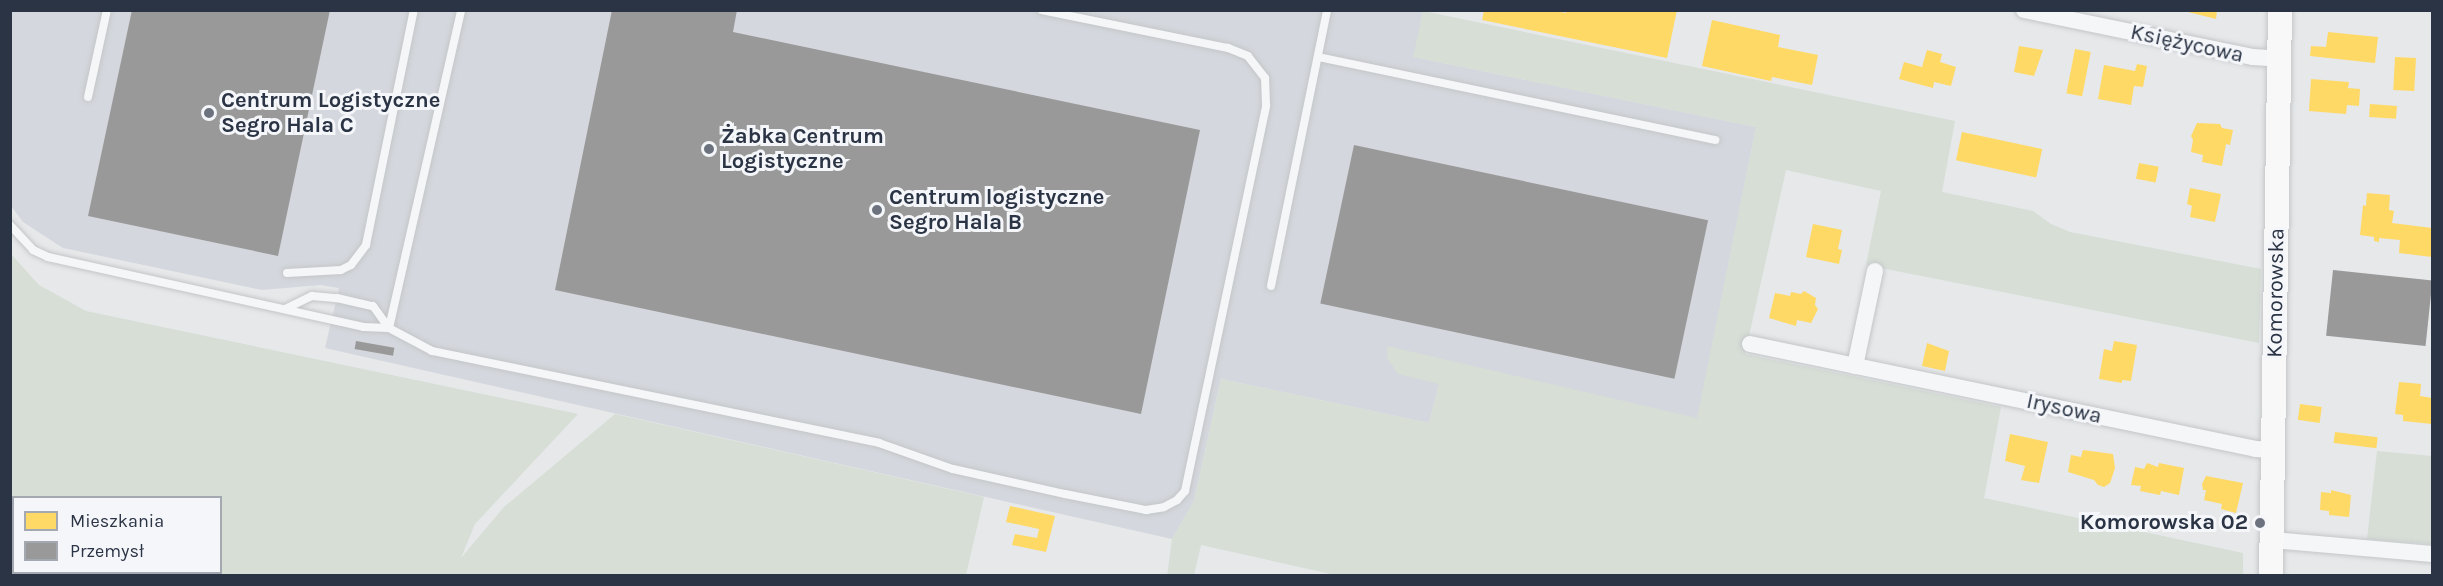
<!DOCTYPE html>
<meta charset="utf-8">
<style>
body{margin:0}
#map{position:relative;width:2443px;height:586px;overflow:hidden;background:#e6e8ea;font-family:Karla,sans-serif}
div>[style]{position:absolute}
[style*='--x']{left:calc(var(--x)*1px);top:calc(var(--y)*1px);width:calc(var(--w)*1px);rotate:calc(var(--a)*1deg)}
.built>*{inset:0;background:#d4d7dd}
.green>*{inset:0;background:#d6ded6}
.homes>*{inset:0;background:#ffd966;transform-origin:0 0}
.industry>*{inset:0;background:#999;transform-origin:0 0}
.roads{filter:drop-shadow(0 0 2px #c4c6c8) drop-shadow(0 0 2px #c4c6c8)}
.lane>*{height:8px;margin:-4px;padding:0 4px;transform-origin:4px;border-radius:4px;background:#f5f6f7}
.street>*{height:16px;margin:-8px;padding:0 8px;transform-origin:8px;border-radius:8px;background:#f5f6f7}
.secondary>*{height:24px;margin:-12px;padding:0 12px;transform-origin:12px;border-radius:12px;background:#f8f8f8}
.dots>*{width:16px;height:16px;translate:-50% -50%;box-sizing:border-box;border:3px solid #f4f6f9;border-radius:50%}
span{translate:-50% -50%;white-space:nowrap;text-align:center;line-height:1.15;-webkit-text-stroke:6px #f4f6f9;paint-order:stroke}
.street-label{font-size:22px;color:#2b3445}
.poi-label{font-size:22px;color:#2b3445;font-weight:700}
.left{translate:0 -50%;text-align:left}
.right{translate:-100% -50%;text-align:right}
.frame{position:absolute;inset:0;border:12px solid #2b3445;pointer-events:none}
.legend{position:absolute;left:12px;top:496px;width:210px;height:78px;box-sizing:border-box;background:#f4f6f9;border:2px solid #a4a8b1;margin:0;padding:8px 10px;list-style:none;font-size:18px;color:#2b3445}
.legend li{display:flex;align-items:center;gap:12px;height:30px}
.legend b{width:30px;border:2px solid #a4a8b1}
</style>
<div id="map">
<div class="built">
<i style="clip-path:polygon(10px 11px,1423px 11px,1414px 57px,1756px 127px,1712px 346px,1727px 444px,1439px 384px,1429px 423px,1221px 379px,1194px 501px,1172px 539px,325px 348px,339px 288px,320px 285px,262px 290px,63px 248px,23px 222px,11px 206px)"></i>
</div>
<div class="green">
<i style="clip-path:polygon(1423px 11px,1955px 121px,1942px 192px,2033px 211px,2051px 224px,2070px 232px,2261px 269px,2259px 343px,1866px 265px,1881px 191px,1786px 170px,1745px 354px,2001px 407px,1984px 498px,2243px 553px,2243px 575px,1340px 576px,1201px 545px,1194px 575px,1167px 576px,1172px 539px,1194px 501px,1221px 379px,1429px 423px,1439px 384px,1398px 374px,1387px 358px,1387px 346px,1697px 418px,1756px 127px,1413px 57px)"></i>
<i style="clip-path:polygon(evenodd,10px 253px,39px 285px,86px 311px,578px 414px,475px 524px,461px 558px,504px 507px,615px 414px,984px 497px,966px 575px,11px 575px,10px 253px,14px 498px,220px 498px,220px 572px,14px 572px,14px 498px)"></i>
<i style="clip-path:polygon(2377px 451px,2432px 456px,2432px 544px,2367px 539px)"></i>
</div>
<div class="homes">
<i style="clip-path:polygon(1484px 10px,1552px 10px,1566px 13px,1566px 10px,1677px 10px,1667px 58px,1482px 20px)"></i>
<i style="clip-path:polygon(2180px 10px,2217px 10px,2216px 19px)"></i>
<i style="clip-path:polygon(1712px 20px,1780px 35px,1778px 47px,1818px 55px,1812px 85px,1772px 77px,1771px 81px,1702px 66px)"></i>
<i style="clip-path:polygon(2328px 32px,2378px 37px,2375px 63px,2310px 56px,2311px 46px,2326px 47px)"></i>
<i style="clip-path:polygon(2019px 46px,2043px 50px,2034px 76px,2014px 72px)"></i>
<i style="left:2075px;top:49px;width:16px;height:45px;rotate:11deg"></i>
<i style="clip-path:polygon(1927px 50px,1942px 54px,1940px 62px,1956px 67px,1951px 86px,1934px 82px,1933px 88px,1899px 79px,1904px 62px,1922px 67px)"></i>
<i style="left:2395px;top:57px;width:21px;height:33px;rotate:3deg"></i>
<i style="clip-path:polygon(2137px 64px,2147px 66px,2143px 87px,2134px 86px,2131px 105px,2098px 99px,2104px 65px,2135px 71px)"></i>
<i style="clip-path:polygon(2311px 79px,2349px 82px,2348px 88px,2360px 89px,2359px 106px,2347px 105px,2346px 114px,2309px 111px)"></i>
<i style="left:2370px;top:104px;width:27px;height:13px;rotate:4deg"></i>
<i style="clip-path:polygon(2197px 123px,2220px 124px,2222px 128px,2233px 130px,2230px 145px,2226px 144px,2222px 166px,2202px 162px,2203px 155px,2191px 152px,2193px 140px,2191px 136px)"></i>
<i style="left:1962px;top:132px;width:82px;height:29px;rotate:12deg"></i>
<i style="left:2139px;top:163px;width:20px;height:16px;rotate:11deg"></i>
<i style="clip-path:polygon(2190px 188px,2221px 194px,2215px 222px,2190px 217px,2192px 206px,2187px 204px)"></i>
<i style="clip-path:polygon(2367px 193px,2390px 195px,2389px 210px,2394px 211px,2392px 223px,2432px 228px,2432px 257px,2399px 253px,2400px 240px,2379px 238px,2379px 242px,2374px 241px,2374px 237px,2360px 235px,2363px 205px,2366px 206px)"></i>
<i style="clip-path:polygon(1813px 224px,1842px 230px,1838px 249px,1842px 250px,1839px 264px,1806px 257px)"></i>
<i style="clip-path:polygon(1804px 291px,1816px 298px,1815px 305px,1818px 309px,1811px 323px,1797px 320px,1796px 326px,1769px 318px,1775px 293px,1790px 296px,1791px 292px,1801px 294px)"></i>
<i style="clip-path:polygon(2114px 341px,2137px 345px,2131px 381px,2122px 380px,2122px 383px,2099px 379px,2104px 349px,2112px 351px)"></i>
<i style="clip-path:polygon(1927px 343px,1949px 351px,1945px 371px,1922px 366px)"></i>
<i style="clip-path:polygon(2399px 382px,2421px 384px,2420px 396px,2432px 398px,2432px 424px,2403px 421px,2403px 415px,2395px 414px)"></i>
<i style="left:2300px;top:404px;width:22px;height:16px;rotate:8deg"></i>
<i style="left:2335px;top:432px;width:43px;height:11px;rotate:7deg"></i>
<i style="clip-path:polygon(2010px 434px,2048px 442px,2039px 483px,2021px 480px,2025px 466px,2005px 461px)"></i>
<i style="clip-path:polygon(2083px 450px,2113px 454px,2115px 468px,2110px 483px,2104px 487px,2098px 485px,2094px 480px,2068px 472px,2071px 455px,2081px 457px)"></i>
<i style="clip-path:polygon(2147px 463px,2158px 467px,2159px 463px,2184px 468px,2179px 495px,2161px 491px,2160px 495px,2140px 491px,2141px 486px,2131px 485px,2135px 467px,2144px 469px)"></i>
<i style="clip-path:polygon(2206px 476px,2243px 483px,2236px 513px,2221px 509px,2222px 504px,2204px 500px,2206px 490px,2203px 490px,2202px 484px)"></i>
<i style="clip-path:polygon(2331px 490px,2351px 495px,2349px 517px,2329px 515px,2329px 511px,2320px 510px,2321px 492px,2331px 493px)"></i>
<i style="clip-path:polygon(1010px 506px,1055px 516px,1046px 552px,1012px 545px,1015px 534px,1037px 538px,1039px 529px,1006px 522px)"></i>
</div>
<div class="industry">
<i style="clip-path:polygon(132px 10px,330px 10px,278px 256px,88px 216px)"></i>
<i style="clip-path:polygon(612px 10px,737px 10px,733px 32px,1200px 130px,1141px 414px,555px 290px)"></i>
<i style="left:1354px;top:145px;width:362px;height:162px;rotate:12deg"></i>
<i style="left:2333px;top:270px;width:100px;height:66px;rotate:6deg"></i>
<i style="left:356px;top:341px;width:39px;height:8px;rotate:10deg"></i>
</div>
<div class="roads">
<div class="lane">
<i style="--x:1318;--y:57;--w:406;--a:11.8"></i>
<i style="--x:88;--y:97;--w:89;--a:-77.7"></i>
<i style="--x:10;--y:225;--w:34;--a:47"></i>
<i style="--x:33;--y:250;--w:17;--a:25"></i>
<i style="--x:48;--y:257;--w:323;--a:12.5"></i>
<i style="--x:363;--y:327;--w:26;--a:2"></i>
<i style="--x:287;--y:273;--w:54;--a:-3.2"></i>
<i style="--x:341;--y:270;--w:11;--a:-27"></i>
<i style="--x:351;--y:265;--w:25;--a:-53"></i>
<i style="--x:366;--y:245;--w:240;--a:-78.5"></i>
<i style="--x:1271;--y:286;--w:282;--a:-78.5"></i>
<i style="--x:285;--y:309;--w:30;--a:-26"></i>
<i style="--x:312;--y:296;--w:25;--a:5"></i>
<i style="--x:337;--y:298;--w:37;--a:13"></i>
<i style="--x:373;--y:306;--w:27;--a:54"></i>
<i style="--x:389;--y:328;--w:49;--a:28.1"></i>
<i style="--x:432;--y:351;--w:456;--a:11.6"></i>
<i style="--x:879;--y:443;--w:78;--a:19.4"></i>
<i style="--x:953;--y:469;--w:115;--a:12.6"></i>
<i style="--x:1065;--y:494;--w:83;--a:11.2"></i>
<i style="--x:1146;--y:510;--w:18;--a:-9"></i>
<i style="--x:1164;--y:507;--w:15;--a:-28"></i>
<i style="--x:1177;--y:500;--w:12;--a:-48"></i>
<i style="--x:1185;--y:491;--w:394;--a:-78.1"></i>
<i style="--x:1266;--y:105;--w:27;--a:-92"></i>
<i style="--x:1265;--y:78;--w:28;--a:-128"></i>
<i style="--x:1248;--y:56;--w:22;--a:-158"></i>
<i style="--x:1228;--y:48;--w:190;--a:-168.5"></i>
<i style="--x:389;--y:328;--w:326;--a:-77.2"></i>
</div>
<div class="street">
<i style="--x:2024;--y:10;--w:234;--a:11.6"></i>
<i style="--x:2253;--y:57;--w:26;--a:4"></i>
<i style="--x:1750;--y:344;--w:517;--a:11.72"></i>
<i style="--x:2256;--y:449;--w:17;--a:3"></i>
<i style="--x:1855;--y:366;--w:97;--a:-78.1"></i>
<i style="--x:2272;--y:540;--w:161;--a:5"></i>
</div>
<div class="secondary">
<i style="--x:2271;--y:576;--w:566;--a:-89.09"></i>
</div>
</div>
<div class="dots">
<i style="left:209px;top:113px;background:#6c737f"></i>
<i style="left:709px;top:149px;background:#6c737f"></i>
<i style="left:877px;top:210px;background:#6c737f"></i>
<i style="left:2260px;top:523px;background:#6c737f"></i>
</div>
<div class="street-label">
<span style="left:2187px;top:44px;rotate:12deg">Księżycowa</span>
<span style="left:2276px;top:293px;rotate:-89deg">Komorowska</span>
<span style="left:2064px;top:409px;rotate:12deg">Irysowa</span>
</div>
<div class="poi-label">
<span class="left" style="left:221px;top:113px">Centrum Logistyczne<br>Segro Hala C</span>
<span class="left" style="left:721px;top:149px">Żabka Centrum<br>Logistyczne</span>
<span class="left" style="left:889px;top:210px">Centrum logistyczne<br>Segro Hala B</span>
<span class="right" style="left:2248px;top:523px">Komorowska 02</span>
</div>
<div class="frame"></div>
<ul class="legend">
<li><b style="height:16px;background:#ffd966"></b>Mieszkania</li>
<li><b style="height:16px;background:#999"></b>Przemysł</li>
</ul>
</div>
